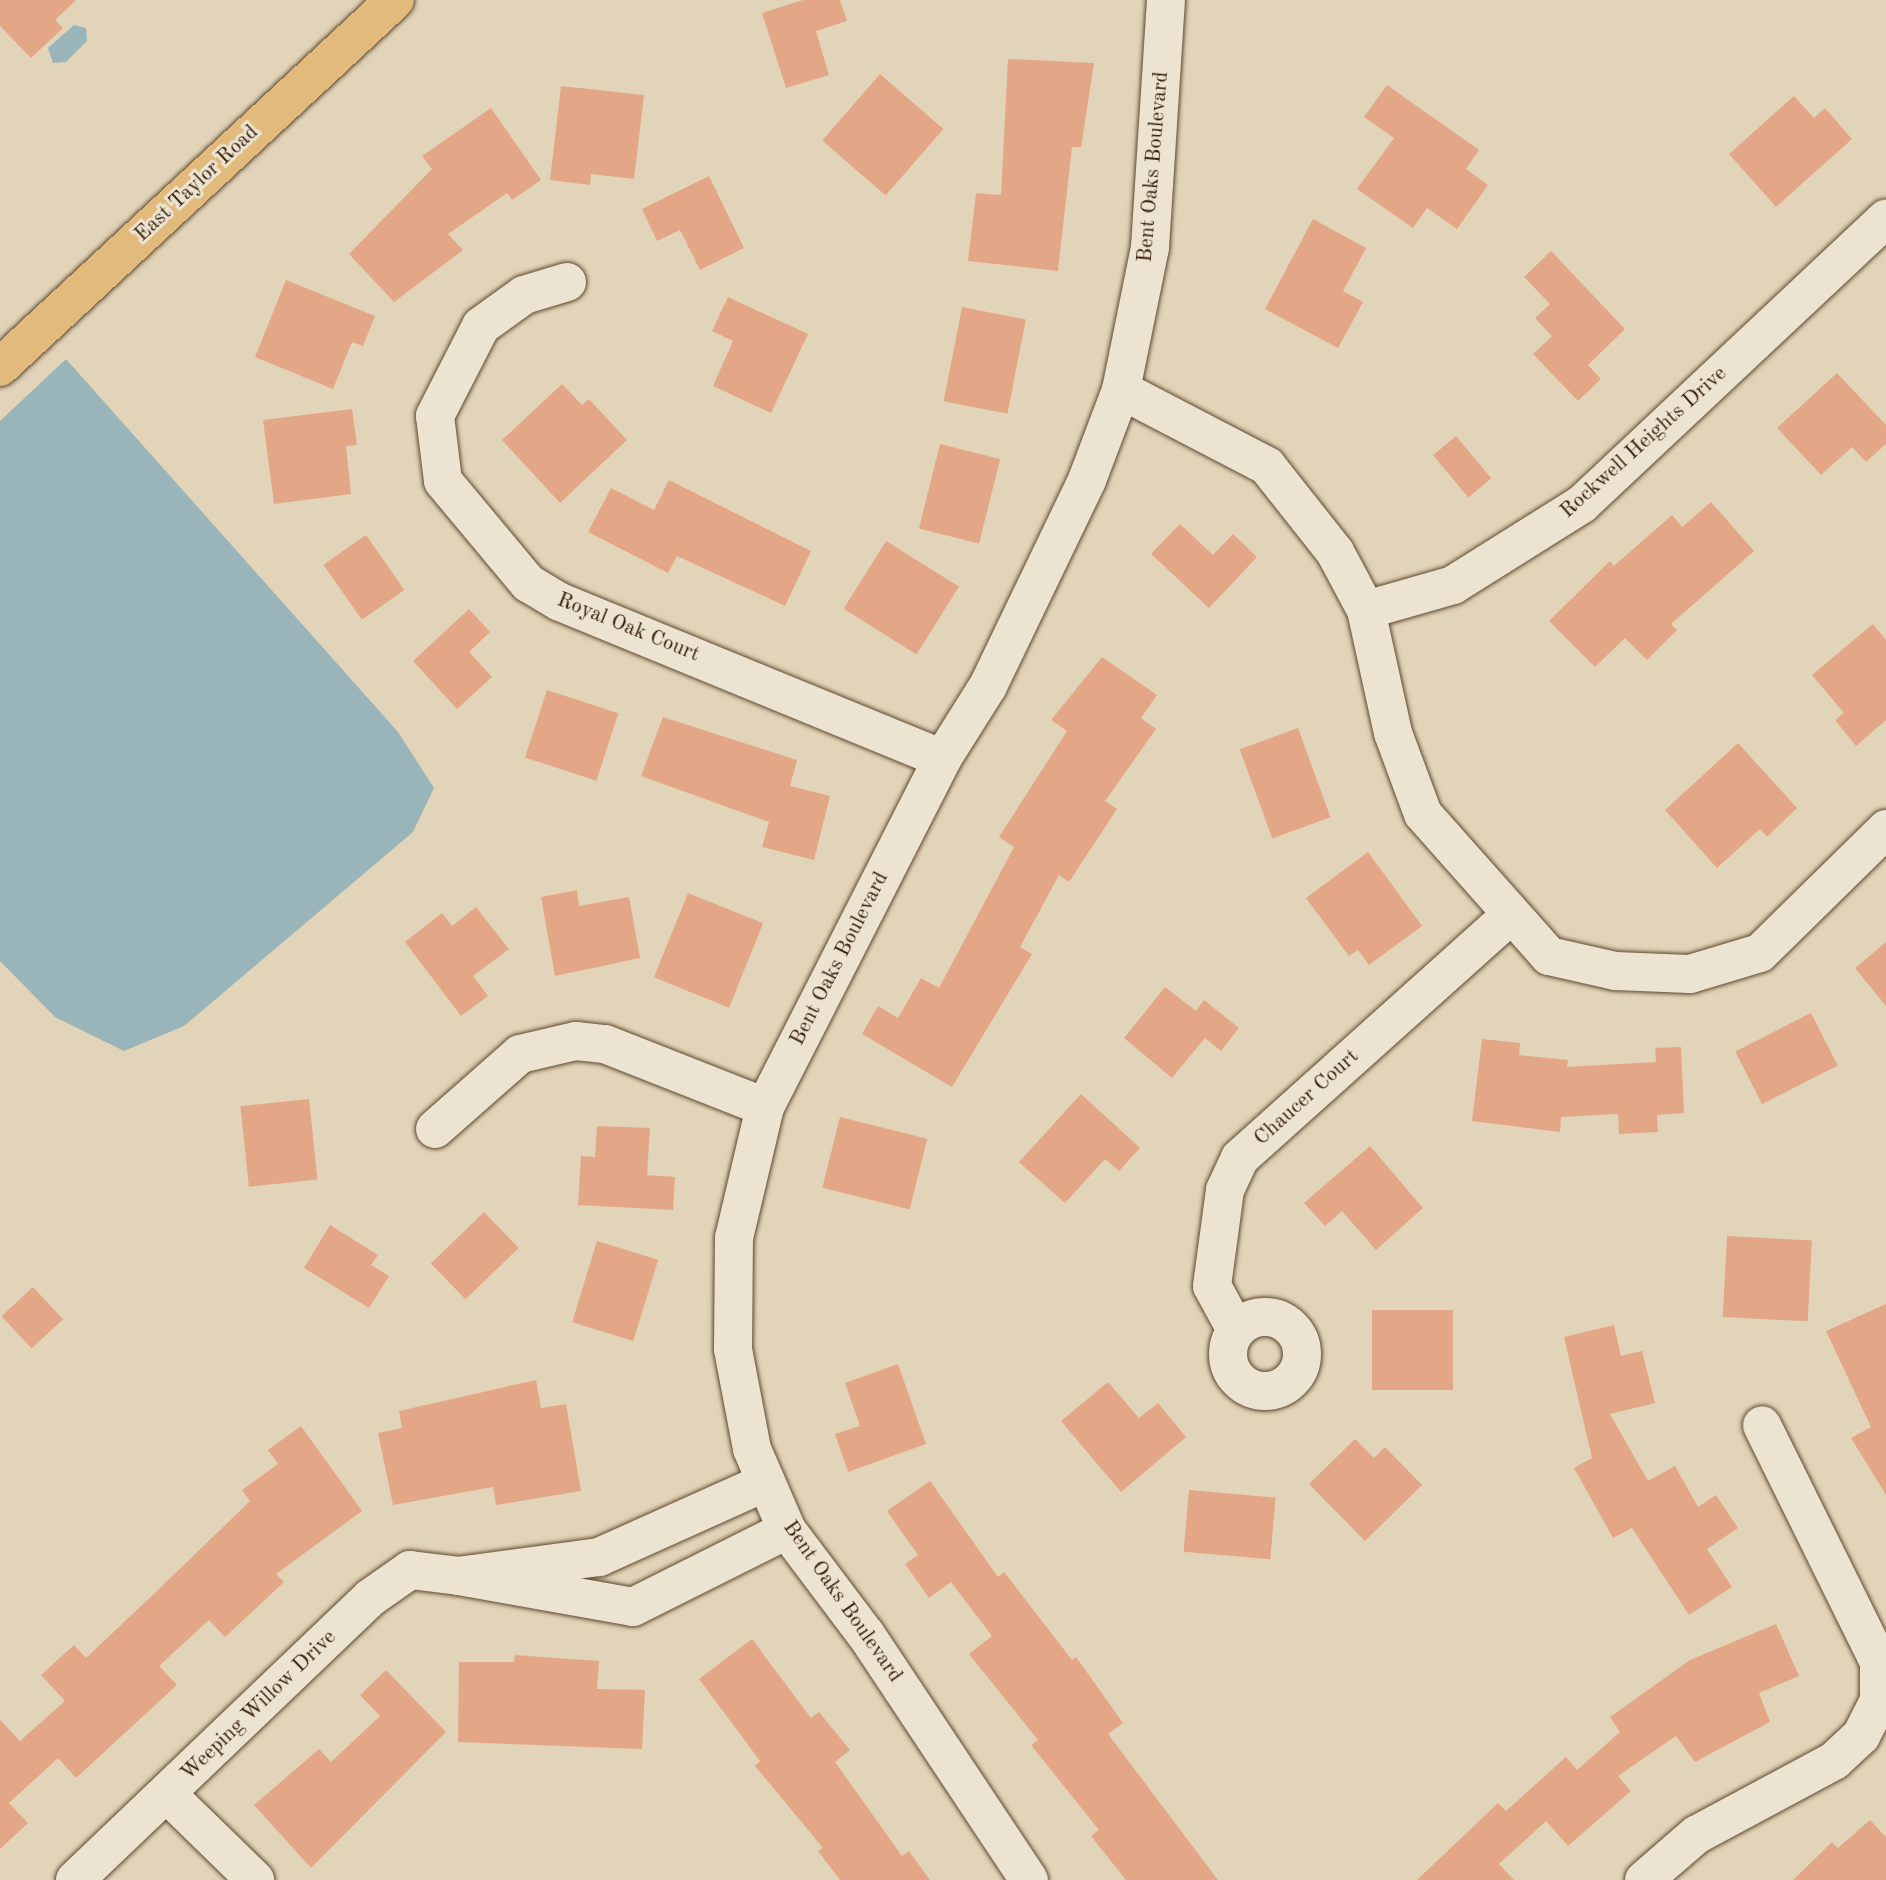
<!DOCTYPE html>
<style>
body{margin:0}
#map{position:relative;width:1886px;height:1880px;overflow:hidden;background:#e2d4b8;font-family:"Old Standard TT",serif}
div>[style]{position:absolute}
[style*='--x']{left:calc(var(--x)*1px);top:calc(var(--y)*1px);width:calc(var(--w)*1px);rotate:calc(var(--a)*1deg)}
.water>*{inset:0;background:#9ab5ba}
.building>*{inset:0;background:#e3a788;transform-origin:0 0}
.roads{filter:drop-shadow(0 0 2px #5e4930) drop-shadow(0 0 2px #5e4930)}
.minor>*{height:38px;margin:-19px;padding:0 19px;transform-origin:19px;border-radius:19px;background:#ece3d1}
.minor>.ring{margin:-19px;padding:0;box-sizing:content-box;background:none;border:38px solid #ece3d1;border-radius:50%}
.major>*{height:38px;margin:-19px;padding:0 19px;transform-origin:19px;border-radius:19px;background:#e1ba7c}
span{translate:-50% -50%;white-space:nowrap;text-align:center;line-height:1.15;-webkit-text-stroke:6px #ece3d1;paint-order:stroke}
.street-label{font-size:21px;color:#321b03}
</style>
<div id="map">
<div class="water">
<i style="clip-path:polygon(74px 25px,86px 28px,87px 41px,66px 62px,53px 63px,48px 48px)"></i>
<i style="clip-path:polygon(66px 359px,398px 732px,434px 788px,413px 832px,184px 1026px,124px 1051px,55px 1017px,0 961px,0 421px)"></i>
</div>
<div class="building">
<i style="clip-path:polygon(0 0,76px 0,55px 20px,63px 28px,31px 58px,0 26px)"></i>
<i style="clip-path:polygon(803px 0,840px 0,847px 21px,816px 31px,829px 75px,786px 88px,762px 13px)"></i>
<i style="clip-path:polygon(1008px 59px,1094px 63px,1081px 147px,1072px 147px,1058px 271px,968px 261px,976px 193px,1001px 195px)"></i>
<i style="left:880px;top:74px;width:84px;height:88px;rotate:41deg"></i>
<i style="clip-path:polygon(1387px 85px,1479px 150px,1466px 169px,1488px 185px,1457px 229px,1427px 208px,1413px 228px,1357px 189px,1394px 138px,1364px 117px)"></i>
<i style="clip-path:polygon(561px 86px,644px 95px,634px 179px,591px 174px,590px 185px,550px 180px)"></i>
<i style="clip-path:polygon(1794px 96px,1814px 118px,1825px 108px,1852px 139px,1776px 207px,1729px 154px)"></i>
<i style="clip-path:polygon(491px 108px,541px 180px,512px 200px,507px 193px,448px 234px,463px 250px,394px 302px,349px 254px,432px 169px,422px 156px)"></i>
<i style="clip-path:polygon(709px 176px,744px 248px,700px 270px,680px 230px,657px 241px,642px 209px)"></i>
<i style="clip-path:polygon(1313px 219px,1366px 248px,1343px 291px,1363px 302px,1338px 348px,1265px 309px)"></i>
<i style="clip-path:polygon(1551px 251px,1625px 329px,1588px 365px,1601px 379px,1578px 401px,1533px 354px,1552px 336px,1535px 318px,1550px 304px,1524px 277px)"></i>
<i style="clip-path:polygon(286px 280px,375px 316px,363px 346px,352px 342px,333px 389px,255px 357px)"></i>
<i style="clip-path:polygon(728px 297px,808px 334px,771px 413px,713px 386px,733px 341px,712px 331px)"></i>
<i style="left:962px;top:307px;width:65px;height:96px;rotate:11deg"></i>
<i style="clip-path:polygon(1837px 373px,1886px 425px,1886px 444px,1866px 462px,1852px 447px,1821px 475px,1777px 428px)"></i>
<i style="clip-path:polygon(562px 384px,582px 405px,589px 399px,627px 440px,560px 503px,502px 440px)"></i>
<i style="clip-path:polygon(352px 409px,357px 445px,346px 446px,351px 494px,274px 504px,263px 420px)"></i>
<i style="left:1456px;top:436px;width:55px;height:30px;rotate:50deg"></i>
<i style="left:940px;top:444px;width:62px;height:87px;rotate:14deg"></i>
<i style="clip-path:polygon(669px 480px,811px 551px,785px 606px,677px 556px,668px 573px,588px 532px,611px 488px,654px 510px)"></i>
<i style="clip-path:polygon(1711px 502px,1754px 551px,1671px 624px,1677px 630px,1647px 660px,1625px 638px,1595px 667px,1549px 621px,1610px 561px,1614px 566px,1672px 515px,1682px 527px)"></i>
<i style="clip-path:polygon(1180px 524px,1213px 555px,1233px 534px,1257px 557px,1209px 608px,1151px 554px)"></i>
<i style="left:366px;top:535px;width:67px;height:52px;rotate:55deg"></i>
<i style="left:886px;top:541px;width:86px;height:80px;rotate:32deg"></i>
<i style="clip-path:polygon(469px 609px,490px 632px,469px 652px,492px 677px,457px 709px,413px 661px)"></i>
<i style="clip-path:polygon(1873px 624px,1886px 640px,1886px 720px,1856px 746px,1835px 720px,1844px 713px,1812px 675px)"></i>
<i style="clip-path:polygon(1102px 657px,1157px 695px,1141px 718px,1156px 729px,1105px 801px,1117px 809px,1069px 882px,1059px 875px,1020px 947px,1032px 954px,952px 1087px,862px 1034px,878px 1006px,898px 1018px,921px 978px,939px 988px,1014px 847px,999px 837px,1067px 731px,1051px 720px)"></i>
<i style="left:547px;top:690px;width:75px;height:71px;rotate:18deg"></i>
<i style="clip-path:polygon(663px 717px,797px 760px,790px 786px,830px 796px,814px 860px,762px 847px,769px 822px,641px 776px)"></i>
<i style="left:1298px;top:728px;width:95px;height:62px;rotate:70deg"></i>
<i style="clip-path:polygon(1738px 743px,1797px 808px,1767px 837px,1760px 829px,1717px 868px,1665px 810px)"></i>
<i style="clip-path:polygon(1368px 852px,1422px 926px,1369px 965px,1358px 950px,1349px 956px,1306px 898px)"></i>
<i style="clip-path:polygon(577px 890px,579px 906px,629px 897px,640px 958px,555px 976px,541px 897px)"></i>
<i style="left:688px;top:893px;width:81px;height:91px;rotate:22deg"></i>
<i style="clip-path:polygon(476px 907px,509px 949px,473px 976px,488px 996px,461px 1016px,405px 942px,442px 913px,452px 926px)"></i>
<i style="clip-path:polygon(1886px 942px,1886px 1006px,1855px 968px)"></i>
<i style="clip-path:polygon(1165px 987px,1196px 1011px,1204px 1000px,1239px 1028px,1221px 1051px,1205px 1038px,1172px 1078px,1124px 1038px)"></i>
<i style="left:1811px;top:1013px;width:59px;height:85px;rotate:63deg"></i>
<i style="clip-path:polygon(1482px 1039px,1520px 1043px,1519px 1055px,1568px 1060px,1567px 1067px,1656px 1062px,1655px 1048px,1681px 1047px,1684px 1113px,1657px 1115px,1658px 1132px,1619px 1134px,1618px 1114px,1561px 1117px,1560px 1132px,1472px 1121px)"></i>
<i style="clip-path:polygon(1081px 1094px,1140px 1148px,1119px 1171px,1105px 1159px,1065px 1203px,1019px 1162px)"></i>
<i style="left:309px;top:1099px;width:81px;height:69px;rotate:84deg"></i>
<i style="left:840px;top:1117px;width:90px;height:73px;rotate:14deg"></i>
<i style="clip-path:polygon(597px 1126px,650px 1128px,647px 1175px,675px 1177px,673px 1210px,578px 1205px,581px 1156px,595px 1157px)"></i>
<i style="clip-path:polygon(1370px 1146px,1423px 1208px,1376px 1250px,1342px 1211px,1325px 1226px,1304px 1203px)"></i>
<i style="left:484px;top:1212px;width:50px;height:74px;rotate:46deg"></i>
<i style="clip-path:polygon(330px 1225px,378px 1255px,371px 1265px,389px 1276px,369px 1308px,304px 1268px)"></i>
<i style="left:1727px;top:1236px;width:85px;height:81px;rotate:3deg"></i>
<i style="left:597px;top:1241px;width:64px;height:85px;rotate:17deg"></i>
<i style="left:33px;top:1287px;width:44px;height:43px;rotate:47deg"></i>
<i style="clip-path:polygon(1886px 1304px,1886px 1495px,1851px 1438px,1871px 1427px,1826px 1331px)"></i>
<i style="left:1372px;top:1310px;width:81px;height:80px"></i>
<i style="clip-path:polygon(1614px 1325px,1621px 1356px,1642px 1351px,1655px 1403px,1610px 1414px,1648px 1481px,1675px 1466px,1698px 1507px,1716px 1495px,1738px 1528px,1707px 1549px,1732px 1587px,1689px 1615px,1632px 1528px,1613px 1538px,1574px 1468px,1592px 1458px,1564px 1337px)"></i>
<i style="clip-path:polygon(898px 1364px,926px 1444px,848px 1472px,835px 1434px,860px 1426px,845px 1383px)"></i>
<i style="clip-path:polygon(536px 1380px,541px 1408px,566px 1404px,581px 1491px,496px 1505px,493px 1487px,393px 1505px,378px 1433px,402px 1428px,399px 1411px)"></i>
<i style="clip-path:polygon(1108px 1382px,1139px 1418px,1158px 1403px,1186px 1437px,1121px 1492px,1061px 1421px)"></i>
<i style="clip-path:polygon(301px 1426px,362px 1511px,276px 1574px,284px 1582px,225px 1637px,209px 1620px,159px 1666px,177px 1685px,76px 1778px,58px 1758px,9px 1803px,28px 1823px,0 1849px,0 1720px,20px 1741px,65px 1701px,41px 1675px,74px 1645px,86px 1658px,158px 1590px,250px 1501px,242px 1490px,278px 1464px,268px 1450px)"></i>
<i style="clip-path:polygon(1355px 1439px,1374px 1458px,1385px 1447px,1422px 1485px,1365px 1541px,1309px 1484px)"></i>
<i style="clip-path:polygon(930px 1481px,998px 1577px,1004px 1572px,1072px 1660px,1076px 1657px,1123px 1723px,1108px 1734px,1218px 1880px,1126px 1880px,1091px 1836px,1099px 1830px,1031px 1745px,1038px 1740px,969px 1654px,992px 1636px,951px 1582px,929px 1598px,905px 1564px,918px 1555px,887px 1511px)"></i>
<i style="left:1189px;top:1490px;width:87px;height:62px;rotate:5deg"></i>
<i style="clip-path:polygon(1776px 1624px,1799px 1676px,1759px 1693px,1770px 1722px,1695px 1762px,1676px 1736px,1618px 1776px,1631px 1791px,1568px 1846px,1546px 1821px,1499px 1864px,1514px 1880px,1417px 1880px,1498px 1803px,1506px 1811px,1566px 1757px,1577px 1770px,1620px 1732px,1610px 1717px,1690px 1660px)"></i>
<i style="clip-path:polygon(752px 1639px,811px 1718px,819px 1712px,850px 1750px,835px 1762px,902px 1856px,909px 1851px,930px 1880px,840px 1880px,818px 1851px,823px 1848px,755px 1766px,760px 1761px,699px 1679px)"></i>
<i style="clip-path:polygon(515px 1655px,599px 1661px,597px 1689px,645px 1690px,642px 1749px,458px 1742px,459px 1662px,514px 1662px)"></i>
<i style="clip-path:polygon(386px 1670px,446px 1732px,311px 1868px,254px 1805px,319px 1749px,331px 1762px,380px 1716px,360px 1695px)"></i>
<i style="clip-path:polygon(1870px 1820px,1886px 1837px,1886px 1880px,1793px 1880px,1832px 1842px,1838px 1848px)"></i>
</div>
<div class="roads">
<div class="minor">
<i style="--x:567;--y:282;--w:45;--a:163.2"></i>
<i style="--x:524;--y:295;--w:53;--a:144.2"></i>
<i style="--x:481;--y:326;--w:101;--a:117.1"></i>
<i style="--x:435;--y:416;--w:65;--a:83"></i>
<i style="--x:443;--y:481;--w:133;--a:50.2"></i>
<i style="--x:528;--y:583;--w:37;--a:31"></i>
<i style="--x:560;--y:602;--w:413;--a:22.3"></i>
<i style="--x:1121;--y:390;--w:165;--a:27.5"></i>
<i style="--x:1267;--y:466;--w:110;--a:51.7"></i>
<i style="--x:1335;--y:552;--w:66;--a:61.9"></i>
<i style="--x:1366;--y:610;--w:126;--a:77.6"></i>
<i style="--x:1393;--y:733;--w:86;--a:69.7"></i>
<i style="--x:1423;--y:814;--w:190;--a:48.4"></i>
<i style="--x:1549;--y:956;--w:68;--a:12.8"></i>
<i style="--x:1615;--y:971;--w:75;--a:2.3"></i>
<i style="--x:1690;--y:974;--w:73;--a:-16.7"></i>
<i style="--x:1760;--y:953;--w:177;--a:-44.5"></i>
<i style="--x:1366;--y:610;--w:91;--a:-16"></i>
<i style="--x:1453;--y:585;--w:152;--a:-32.1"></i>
<i style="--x:1582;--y:504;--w:417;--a:-43.2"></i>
<i style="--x:435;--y:1129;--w:113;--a:-41.4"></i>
<i style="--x:520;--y:1054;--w:57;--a:-13.1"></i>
<i style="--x:576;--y:1041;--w:29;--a:6"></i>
<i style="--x:605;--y:1044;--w:172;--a:21.5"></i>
<i class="ring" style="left:1228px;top:1317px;width:36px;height:36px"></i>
<i style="--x:1236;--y:1330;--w:50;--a:-118.6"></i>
<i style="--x:1212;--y:1286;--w:97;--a:-82.3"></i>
<i style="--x:1225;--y:1190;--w:35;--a:-65"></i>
<i style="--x:1240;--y:1158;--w:363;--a:-41.9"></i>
<i style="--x:766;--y:1482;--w:183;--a:155.8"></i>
<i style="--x:599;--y:1557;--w:141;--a:172.3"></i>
<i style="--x:459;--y:1576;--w:177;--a:10.1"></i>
<i style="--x:633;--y:1607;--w:172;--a:-26.6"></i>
<i style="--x:168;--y:1795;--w:122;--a:44.3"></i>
<i style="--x:75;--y:1880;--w:408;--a:-43.7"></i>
<i style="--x:370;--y:1598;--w:49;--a:-35"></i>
<i style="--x:410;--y:1570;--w:49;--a:7"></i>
<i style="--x:1029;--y:1880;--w:294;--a:-123.6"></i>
<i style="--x:866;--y:1635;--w:131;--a:-127"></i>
<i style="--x:787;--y:1530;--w:88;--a:-113.4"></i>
<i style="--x:752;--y:1449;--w:102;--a:-100.8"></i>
<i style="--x:733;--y:1349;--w:111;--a:-89.5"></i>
<i style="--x:734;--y:1238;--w:135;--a:-76.7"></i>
<i style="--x:765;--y:1107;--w:390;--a:-63"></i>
<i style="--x:942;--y:759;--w:86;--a:-57.8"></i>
<i style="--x:988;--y:686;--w:229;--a:-64.3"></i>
<i style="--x:1087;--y:480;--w:96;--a:-69.3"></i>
<i style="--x:1121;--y:390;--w:146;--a:-78.5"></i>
<i style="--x:1150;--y:247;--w:248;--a:-86.3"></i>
<i style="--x:1644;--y:1880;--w:69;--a:-40.9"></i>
<i style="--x:1696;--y:1835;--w:157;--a:-28.2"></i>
<i style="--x:1834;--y:1761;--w:37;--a:-43"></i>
<i style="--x:1861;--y:1736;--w:39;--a:-63"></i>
<i style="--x:1879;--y:1701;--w:39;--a:-90"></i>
<i style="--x:1879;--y:1662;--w:264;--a:-116.3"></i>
</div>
<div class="major">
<i style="--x:0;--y:367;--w:539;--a:-42.9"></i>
</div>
</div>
<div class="street-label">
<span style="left:1154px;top:167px;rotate:-85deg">Bent Oaks Boulevard</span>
<span style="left:197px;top:184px;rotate:-43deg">East Taylor Road</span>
<span style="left:1644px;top:443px;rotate:-42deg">Rockwell Heights Drive</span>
<span style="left:628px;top:628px;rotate:22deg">Royal Oak Court</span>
<span style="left:840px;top:959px;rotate:-63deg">Bent Oaks Boulevard</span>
<span style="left:1307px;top:1098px;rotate:-42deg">Chaucer Court</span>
<span style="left:842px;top:1602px;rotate:55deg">Bent Oaks Boulevard</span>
<span style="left:259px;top:1706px;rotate:-44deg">Weeping Willow Drive</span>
</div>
</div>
